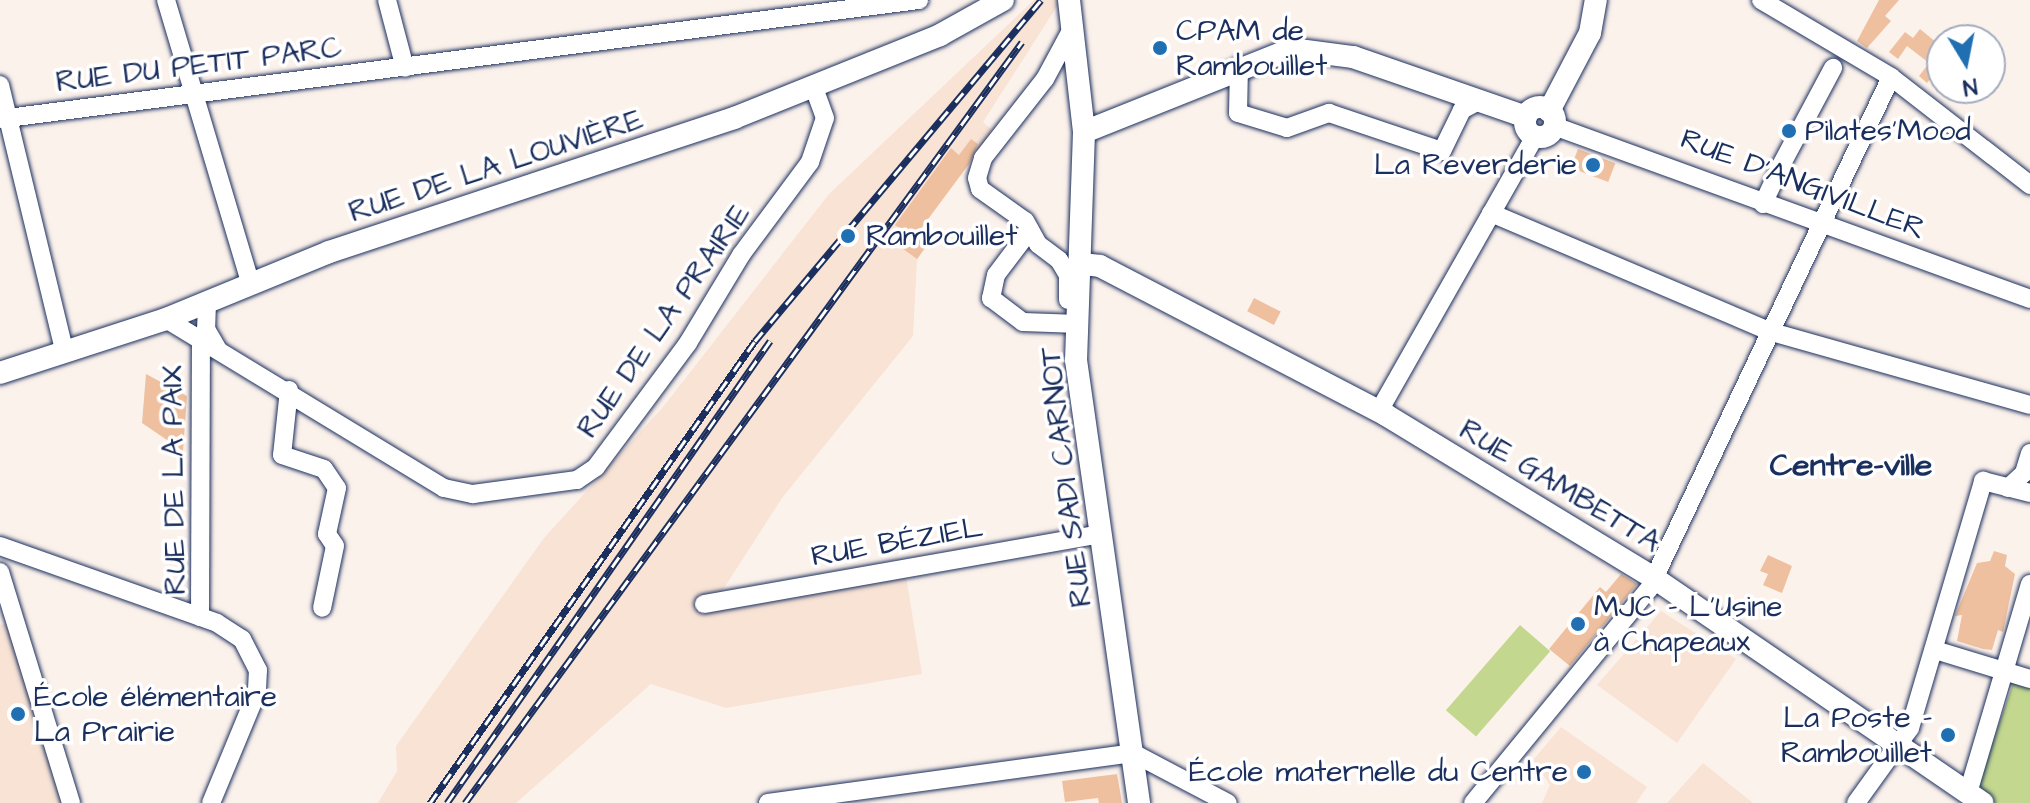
<!DOCTYPE html>
<meta charset="utf-8">
<style>
body{margin:0}
#map{position:relative;width:2030px;height:803px;overflow:hidden;background:#fcf2ec;font-family:"Architects Daughter",sans-serif}
div>[style]{position:absolute}
[style*='--x']{left:calc(var(--x)*1px);top:calc(var(--y)*1px);width:calc(var(--w)*1px);rotate:calc(var(--a)*1deg)}
.built>*{inset:0;background:#f8e3d5}
.green>*{inset:0;background:#c3d88e;transform-origin:0 0}
.building>*{inset:0;background:#efc09f;transform-origin:0 0}
.roads{filter:drop-shadow(0 0 2px #1b2f5e) drop-shadow(0 0 2px #1b2f5e)}
.minor>*{height:18px;margin:-9px;padding:0 9px;transform-origin:9px;border-radius:9px;background:#fff}
.major>*{height:22px;margin:-11px;padding:0 11px;transform-origin:11px;border-radius:11px;background:#fff}
.major>.ring{margin:-11px;padding:0;box-sizing:content-box;background:none;border:22px solid #fff;border-radius:50%}
.rail>*{height:7px;margin-top:-3.5px;transform-origin:0;background:repeating-linear-gradient(90deg,#fff 0 12px,#1b2f5e 0 24px);box-sizing:border-box;border-block:2px solid #1b2f5e}
.dots>*{width:22px;height:22px;translate:-50% -50%;box-sizing:border-box;border:4px solid #fff;border-radius:50%}
span{translate:-50% -50%;white-space:nowrap;text-align:center;line-height:1.15;-webkit-text-stroke:7px #fff;paint-order:stroke}
.poi-label{font-size:30px;color:#1b2f5e}
.left{translate:0 -50%;text-align:left}
.right{translate:-100% -50%;text-align:right}
.street-label{font-size:30px;color:#1b2f5e}
.neighbourhood-label{font-size:32px;color:#1b2f5e;font-weight:700}
.north{position:absolute;left:1926px;top:24px;width:80px;height:80px;box-sizing:border-box;background:#fff;border:2px solid #a4acbf;border-radius:50%;rotate:170deg;font-size:22px;font-weight:700;line-height:32px;text-align:center;color:#1b2f5e}
.north::after{content:'';display:block;margin:auto;width:28px;height:36px;background:#1f6fb2;clip-path:polygon(50% 0,100% 100%,50% 72%,0 100%)}
</style>
<div id="map">
<div class="built">
<i style="clip-path:polygon(1034px 0,1061px 0,983px 122px,992px 130px,981px 147px,917px 235px,925px 248px,917px 260px,913px 336px,782px 498px,715px 602px,905px 570px,922px 674px,726px 708px,651px 684px,516px 803px,378px 803px,397px 771px,396px 746px,544px 538px,663px 407px,829px 194px)"></i>
<i style="clip-path:polygon(1661px 611px,1736px 659px,1677px 743px,1597px 685px)"></i>
<i style="clip-path:polygon(9px 623px,64px 803px,0 803px,0 625px)"></i>
<i style="clip-path:polygon(1561px 727px,1647px 787px,1636px 803px,1542px 803px,1550px 785px,1533px 760px)"></i>
<i style="clip-path:polygon(1703px 763px,1753px 803px,1667px 803px)"></i>
</div>
<div class="green">
<i style="left:1520px;top:625px;width:40px;height:113px;rotate:41deg"></i>
<i style="clip-path:polygon(2014px 681px,2030px 686px,2030px 803px,1991px 803px,1978px 783px)"></i>
</div>
<div class="building">
<i style="clip-path:polygon(1879px 0,1899px 0,1885px 16px,1891px 21px,1867px 48px,1857px 41px)"></i>
<i style="clip-path:polygon(1920px 29px,1942px 47px,1936px 56px,1942px 64px,1927px 83px,1919px 76px,1929px 63px,1907px 46px,1898px 59px,1889px 52px,1905px 32px,1913px 38px)"></i>
<i style="clip-path:polygon(971px 139px,978px 144px,969px 164px,916px 235px,925px 248px,917px 259px,895px 243px,900px 229px,895px 225px,951px 148px,959px 155px)"></i>
<i style="left:1578px;top:149px;width:40px;height:20px;rotate:21deg"></i>
<i style="left:1254px;top:298px;width:30px;height:15px;rotate:27deg"></i>
<i style="clip-path:polygon(146px 374px,187px 396px,183px 451px,142px 423px)"></i>
<i style="clip-path:polygon(1994px 551px,2007px 555px,2005px 566px,2015px 574px,2003px 632px,1998px 630px,1992px 650px,1983px 649px,1957px 641px,1962px 615px,1955px 616px,1977px 563px,1990px 561px)"></i>
<i style="clip-path:polygon(1768px 555px,1792px 566px,1782px 593px,1763px 585px,1768px 574px,1760px 571px)"></i>
<i style="clip-path:polygon(1621px 574px,1637px 584px,1570px 666px,1549px 649px,1600px 587px,1606px 592px)"></i>
<i style="clip-path:polygon(1117px 774px,1122px 803px,1099px 803px,1098px 798px,1065px 802px,1062px 781px)"></i>
</div>
<div class="roads">
<div class="minor">
<i style="--x:166;--y:0;--w:297;--a:73.4"></i>
<i style="--x:387;--y:0;--w:70;--a:75.2"></i>
<i style="--x:1761;--y:0;--w:151;--a:30.6"></i>
<i style="--x:1891;--y:77;--w:176;--a:37.8"></i>
<i style="--x:1239;--y:66;--w:47;--a:91.2"></i>
<i style="--x:1238;--y:113;--w:51;--a:17"></i>
<i style="--x:1287;--y:128;--w:45;--a:-19.7"></i>
<i style="--x:1329;--y:113;--w:119;--a:18.6"></i>
<i style="--x:1442;--y:151;--w:46;--a:-64"></i>
<i style="--x:1462;--y:110;--w:18;--a:-29"></i>
<i style="--x:0;--y:85;--w:273;--a:76.4"></i>
<i style="--x:0;--y:119;--w:927;--a:-7.38"></i>
<i style="--x:1554;--y:126;--w:506;--a:19.97"></i>
<i style="--x:1778;--y:171;--w:117;--a:-61.9"></i>
<i style="--x:1763;--y:204;--w:26;--a:-65"></i>
<i style="--x:1491;--y:213;--w:305;--a:23"></i>
<i style="--x:1772;--y:332;--w:268;--a:15.8"></i>
<i style="--x:1030;--y:230;--w:56;--a:127.1"></i>
<i style="--x:996;--y:275;--w:24;--a:102"></i>
<i style="--x:991;--y:298;--w:40;--a:37"></i>
<i style="--x:1023;--y:322;--w:56;--a:2"></i>
<i style="--x:1068;--y:300;--w:25;--a:-90"></i>
<i style="--x:1068;--y:275;--w:17;--a:-121"></i>
<i style="--x:1059;--y:260;--w:26;--a:-143"></i>
<i style="--x:1038;--y:244;--w:26;--a:-119"></i>
<i style="--x:1025;--y:221;--w:55;--a:-144.6"></i>
<i style="--x:980;--y:189;--w:11;--a:-105"></i>
<i style="--x:977;--y:178;--w:21;--a:-73"></i>
<i style="--x:983;--y:158;--w:100;--a:-51.9"></i>
<i style="--x:1045;--y:79;--w:59;--a:-61.7"></i>
<i style="--x:207;--y:303;--w:26;--a:92"></i>
<i style="--x:206;--y:329;--w:24;--a:60"></i>
<i style="--x:166;--y:319;--w:325;--a:31.3"></i>
<i style="--x:444;--y:488;--w:30;--a:12"></i>
<i style="--x:473;--y:494;--w:105;--a:-7.7"></i>
<i style="--x:577;--y:480;--w:23;--a:-34"></i>
<i style="--x:596;--y:467;--w:154;--a:-53.4"></i>
<i style="--x:688;--y:343;--w:103;--a:-58.9"></i>
<i style="--x:741;--y:255;--w:116;--a:-53.4"></i>
<i style="--x:810;--y:162;--w:46;--a:-71.2"></i>
<i style="--x:825;--y:118;--w:33;--a:-110"></i>
<i style="--x:289;--y:390;--w:65;--a:96.1"></i>
<i style="--x:282;--y:455;--w:44;--a:18.4"></i>
<i style="--x:324;--y:469;--w:23;--a:56"></i>
<i style="--x:337;--y:488;--w:47;--a:102.3"></i>
<i style="--x:327;--y:534;--w:14;--a:56"></i>
<i style="--x:335;--y:546;--w:63;--a:101.8"></i>
<i style="--x:1379;--y:411;--w:316;--a:-60.4"></i>
<i style="--x:2008;--y:488;--w:22;--a:-43"></i>
<i style="--x:2024;--y:473;--w:21;--a:-73"></i>
<i style="--x:0;--y:546;--w:230;--a:19.5"></i>
<i style="--x:217;--y:623;--w:30;--a:33"></i>
<i style="--x:242;--y:639;--w:35;--a:63"></i>
<i style="--x:258;--y:670;--w:22;--a:93"></i>
<i style="--x:257;--y:692;--w:120;--a:112.5"></i>
<i style="--x:0;--y:572;--w:242;--a:72.9"></i>
<i style="--x:704;--y:604;--w:402;--a:-10"></i>
<i style="--x:200;--y:617;--w:274;--a:-89.8"></i>
<i style="--x:1935;--y:650;--w:99;--a:17"></i>
<i style="--x:1968;--y:793;--w:218;--a:-73.5"></i>
<i style="--x:768;--y:803;--w:368;--a:-7.8"></i>
<i style="--x:1133;--y:753;--w:107;--a:27.8"></i>
<i style="--x:1473;--y:803;--w:277;--a:-50.6"></i>
<i style="--x:1649;--y:589;--w:566;--a:-64.7"></i>
<i style="--x:1856;--y:803;--w:92;--a:-54.2"></i>
<i style="--x:1910;--y:728;--w:258;--a:-73.5"></i>
<i style="--x:1983;--y:481;--w:49;--a:14.3"></i>
</div>
<div class="major">
<i style="--x:1069;--y:0;--w:133;--a:83.5"></i>
<i style="--x:1084;--y:132;--w:228;--a:92"></i>
<i style="--x:1076;--y:360;--w:447;--a:81.9"></i>
<i class="ring" style="left:1525px;top:107px;width:8px;height:8px"></i>
<i style="--x:1549;--y:111;--w:88;--a:-62.3"></i>
<i style="--x:1590;--y:33;--w:34;--a:-80"></i>
<i style="--x:1084;--y:132;--w:223;--a:-21.8"></i>
<i style="--x:1291;--y:49;--w:63;--a:7.4"></i>
<i style="--x:1353;--y:57;--w:183;--a:19.1"></i>
<i style="--x:1082;--y:264;--w:18;--a:6"></i>
<i style="--x:1100;--y:266;--w:322;--a:27.5"></i>
<i style="--x:1386;--y:415;--w:314;--a:31.3"></i>
<i style="--x:1654;--y:578;--w:398;--a:34.4"></i>
<i style="--x:0;--y:373;--w:175;--a:-18"></i>
<i style="--x:166;--y:319;--w:176;--a:-22.3"></i>
<i style="--x:329;--y:252;--w:427;--a:-18.3"></i>
<i style="--x:734;--y:118;--w:222;--a:-21.9"></i>
<i style="--x:940;--y:35;--w:72;--a:-29.1"></i>
</div>
</div>
<div class="rail">
<i style="--x:430;--y:803;--w:565;--a:-54.88"></i>
<i style="--x:755;--y:341;--w:445;--a:-50"></i>
<i style="--x:447;--y:803;--w:564;--a:-55.04"></i>
<i style="--x:465;--y:803;--w:943;--a:-53.8"></i>
</div>
<div class="dots">
<i style="left:1160px;top:48px;background:#1f6fb2"></i>
<i style="left:1789px;top:131px;background:#1f6fb2"></i>
<i style="left:1593px;top:165px;background:#1f6fb2"></i>
<i style="left:848px;top:236px;background:#1f6fb2"></i>
<i style="left:1578px;top:624px;background:#1f6fb2"></i>
<i style="left:18px;top:714px;background:#1f6fb2"></i>
<i style="left:1948px;top:735px;background:#1f6fb2"></i>
<i style="left:1584px;top:772px;background:#1f6fb2"></i>
</div>
<div class="poi-label">
<span class="left" style="left:1176px;top:48px">CPAM de<br>Rambouillet</span>
<span class="left" style="left:1805px;top:131px">Pilates'Mood</span>
<span class="right" style="left:1577px;top:165px">La Reverderie</span>
<span class="left" style="left:866px;top:236px">Rambouillet</span>
<span class="left" style="left:1594px;top:624px">MJC - L'Usine<br>à Chapeaux</span>
<span class="left" style="left:34px;top:714px">École élémentaire<br>La Prairie</span>
<span class="right" style="left:1932px;top:735px">La Poste -<br>Rambouillet</span>
<span class="right" style="left:1568px;top:772px">École maternelle du Centre</span>
</div>
<div class="street-label">
<span style="left:199px;top:65px;rotate:-7deg">RUE DU PETIT PARC</span>
<span style="left:496px;top:166px;rotate:-18deg">RUE DE LA LOUVIÈRE</span>
<span style="left:1803px;top:184px;rotate:21deg">RUE D'ANGIVILLER</span>
<span style="left:664px;top:321px;rotate:-55deg">RUE DE LA PRAIRIE</span>
<span style="left:1066px;top:477px;rotate:-97deg">RUE SADI CARNOT</span>
<span style="left:174px;top:480px;rotate:-91deg">RUE DE LA PAIX</span>
<span style="left:1560px;top:486px;rotate:31deg">RUE GAMBETTA</span>
<span style="left:897px;top:542px;rotate:-10deg">RUE BÉZIEL</span>
</div>
<div class="neighbourhood-label">
<span style="left:1851px;top:466px">Centre-ville</span>
</div>
<div class="north">N</div>
</div>
